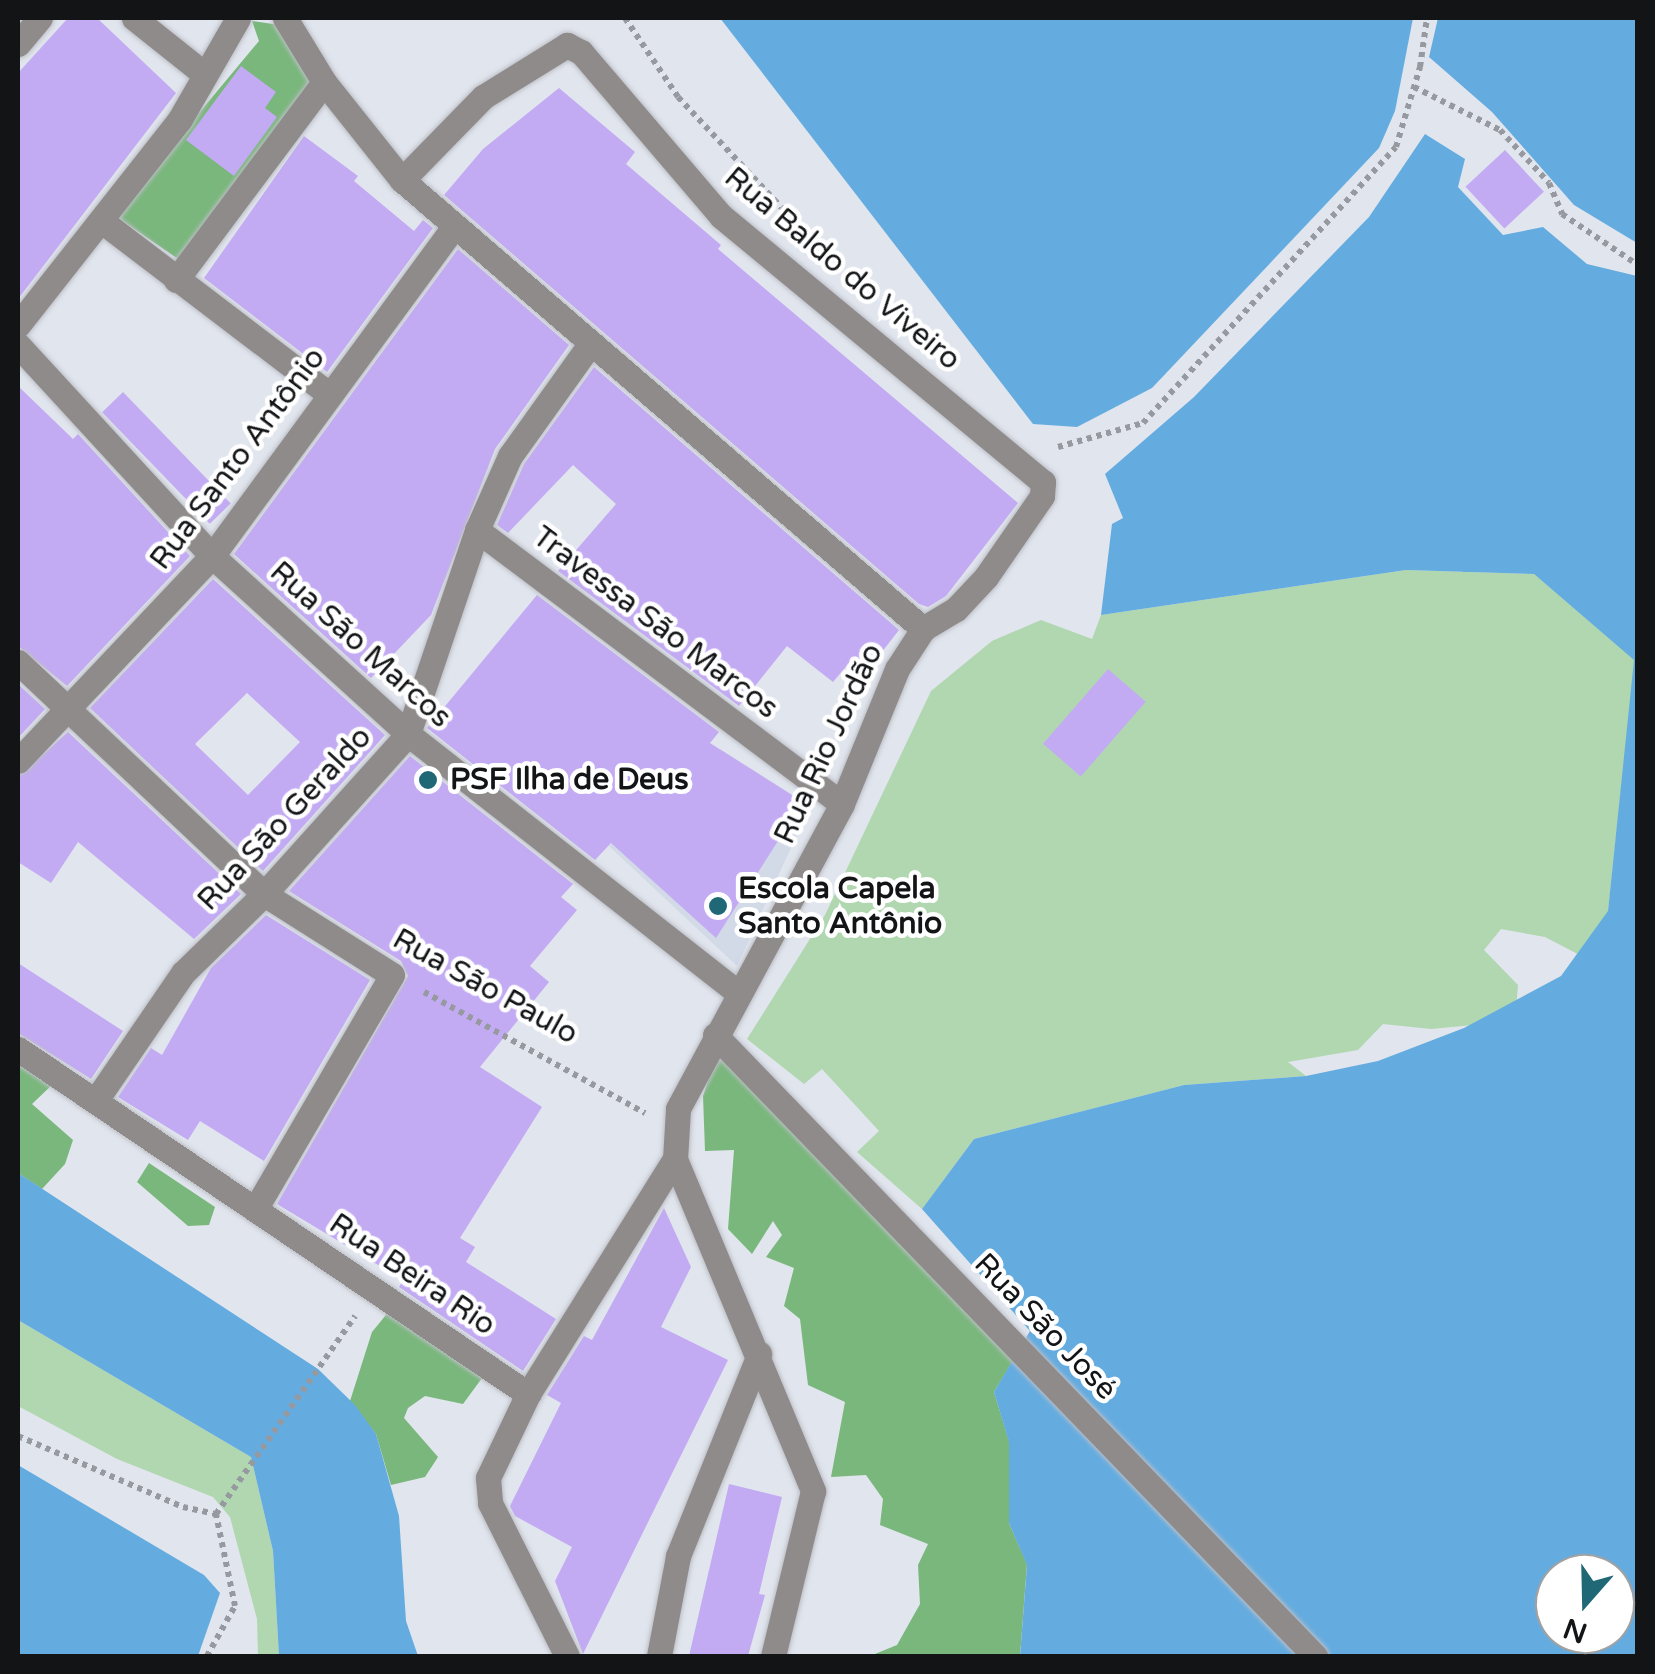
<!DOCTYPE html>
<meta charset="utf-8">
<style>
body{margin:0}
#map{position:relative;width:1655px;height:1674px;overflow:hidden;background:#e1e5ed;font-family:"Varela Round",sans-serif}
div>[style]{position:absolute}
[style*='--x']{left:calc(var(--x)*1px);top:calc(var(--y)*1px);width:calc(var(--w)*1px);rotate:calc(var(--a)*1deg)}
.built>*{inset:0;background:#d2d9e7}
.green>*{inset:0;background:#b0d7b0}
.forest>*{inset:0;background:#7ab77c}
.water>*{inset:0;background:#64ace0}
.building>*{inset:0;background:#c3abf4;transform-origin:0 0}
.path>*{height:6px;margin-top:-3px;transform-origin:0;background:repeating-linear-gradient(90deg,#96999f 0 5px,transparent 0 10px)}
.roads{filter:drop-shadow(0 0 2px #bcbfc6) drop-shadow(0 0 2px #bcbfc6)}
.minor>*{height:25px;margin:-12.5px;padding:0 12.5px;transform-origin:12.5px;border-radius:12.5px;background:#8f8b8b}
.dots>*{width:28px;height:28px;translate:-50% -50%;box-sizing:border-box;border:5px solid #fff;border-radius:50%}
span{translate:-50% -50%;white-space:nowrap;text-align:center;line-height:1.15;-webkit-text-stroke:9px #fff;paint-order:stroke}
.street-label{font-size:30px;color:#131416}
.poi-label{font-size:30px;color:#131416;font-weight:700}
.left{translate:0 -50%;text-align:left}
.frame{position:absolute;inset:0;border:20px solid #131416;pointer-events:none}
.north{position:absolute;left:1535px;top:1554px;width:100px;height:100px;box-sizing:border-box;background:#fff;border:2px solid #a1a1a2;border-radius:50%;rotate:200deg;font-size:28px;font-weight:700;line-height:40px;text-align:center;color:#131416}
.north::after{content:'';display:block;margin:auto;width:35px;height:45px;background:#206875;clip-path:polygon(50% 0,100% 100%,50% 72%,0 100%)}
</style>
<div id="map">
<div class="built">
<i style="clip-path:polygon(720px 749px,810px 806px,737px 966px,609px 846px)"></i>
</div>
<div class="green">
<i style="clip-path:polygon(1406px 570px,1534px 574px,1635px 660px,1604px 949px,1593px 962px,1545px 937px,1501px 929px,1484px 950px,1518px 985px,1515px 1021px,1431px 1029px,1383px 1024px,1358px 1050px,1288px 1062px,1306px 1076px,1184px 1085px,974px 1139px,922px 1209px,857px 1152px,879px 1131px,822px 1069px,804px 1084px,747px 1039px,825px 915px,931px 691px,992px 641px,1041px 620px,1092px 639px,1101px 615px)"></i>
<i style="clip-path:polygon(18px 1320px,251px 1457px,273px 1551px,279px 1656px,258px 1656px,257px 1619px,230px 1517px,213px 1497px,117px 1459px,18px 1406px)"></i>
</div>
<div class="forest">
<i style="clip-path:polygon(252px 21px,280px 25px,318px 82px,181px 261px,114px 215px,259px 41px)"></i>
<i style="clip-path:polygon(718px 1050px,1015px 1357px,994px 1392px,1009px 1441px,1009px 1523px,1027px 1564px,1020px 1656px,870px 1656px,897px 1645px,920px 1604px,918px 1565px,928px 1544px,880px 1525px,883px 1499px,866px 1475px,831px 1477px,845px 1402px,808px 1385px,800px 1319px,784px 1306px,794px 1268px,766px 1257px,782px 1235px,773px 1221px,752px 1254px,728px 1229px,734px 1150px,705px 1151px,703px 1096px)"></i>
<i style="clip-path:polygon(18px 1059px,54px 1083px,32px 1104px,73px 1140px,65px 1164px,42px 1189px,18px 1173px)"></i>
<i style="clip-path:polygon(149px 1163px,215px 1207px,209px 1225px,188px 1226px,137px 1182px)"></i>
<i style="clip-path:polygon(390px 1310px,485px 1374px,463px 1404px,425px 1396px,408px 1408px,404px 1418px,438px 1457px,425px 1477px,391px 1485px,376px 1434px,350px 1401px,372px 1332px)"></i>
</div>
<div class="water">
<i style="clip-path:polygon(720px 18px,1413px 18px,1395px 111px,1379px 148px,1152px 388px,1077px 427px,1033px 424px)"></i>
<i style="clip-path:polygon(1438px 18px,1637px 18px,1637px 243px,1574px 205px,1492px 112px,1429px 57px)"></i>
<i style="clip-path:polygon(evenodd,1425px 134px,1465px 159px,1458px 187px,1503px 235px,1543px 227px,1587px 264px,1637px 276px,1637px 1656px,1020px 1656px,1027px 1565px,1009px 1523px,1009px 1442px,994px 1392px,1030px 1331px,922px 1209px,974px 1139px,1184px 1085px,1306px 1076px,1378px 1061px,1464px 1028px,1561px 976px,1608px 911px,1634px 660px,1534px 574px,1406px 570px,1101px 615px,1112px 524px,1123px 518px,1105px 474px,1194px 397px,1369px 217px,1425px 134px,1555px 1574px,1615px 1574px,1615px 1634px,1555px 1634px,1555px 1574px)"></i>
<i style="clip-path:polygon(18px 1173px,318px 1369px,355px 1405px,376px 1434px,399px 1516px,406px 1621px,418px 1656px,279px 1656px,273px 1551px,251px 1457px,18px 1320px)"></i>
<i style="clip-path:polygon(18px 1465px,204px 1575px,220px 1593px,198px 1656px,18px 1656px)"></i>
</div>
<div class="building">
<i style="clip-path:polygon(68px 18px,97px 18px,176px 93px,18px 299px,18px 73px)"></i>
<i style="clip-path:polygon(241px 66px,276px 92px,265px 108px,277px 117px,234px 176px,186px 140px)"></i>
<i style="clip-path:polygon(559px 88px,635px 152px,626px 164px,721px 245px,718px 249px,1018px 503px,946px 596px,928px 607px,919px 604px,444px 195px,483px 149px)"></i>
<i style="clip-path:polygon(304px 136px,358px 176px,354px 181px,414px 231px,423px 220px,433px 228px,327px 372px,204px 278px)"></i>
<i style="left:1505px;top:150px;width:57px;height:54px;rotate:47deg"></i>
<i style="clip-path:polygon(458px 249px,569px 345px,495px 449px,431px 615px,371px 678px,234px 554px)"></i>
<i style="clip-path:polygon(594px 367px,899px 630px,864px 675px,849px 663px,833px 682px,787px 646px,739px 706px,558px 571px,616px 504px,573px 465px,508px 533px,497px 525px,524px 464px)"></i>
<i style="clip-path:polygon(18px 386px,73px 439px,78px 434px,190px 556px,67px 686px,18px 646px)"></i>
<i style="left:123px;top:392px;width:155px;height:29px;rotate:46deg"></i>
<i style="clip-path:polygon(evenodd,213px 579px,385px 735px,263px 871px,90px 708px,213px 579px,247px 693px,300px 742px,248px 795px,195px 744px,247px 693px)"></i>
<i style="clip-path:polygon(537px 595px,719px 732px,710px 743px,803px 802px,716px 938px,611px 843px,595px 860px,427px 728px)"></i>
<i style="left:1108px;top:669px;width:50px;height:99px;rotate:41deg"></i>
<i style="clip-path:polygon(18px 684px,45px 709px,18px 738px)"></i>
<i style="clip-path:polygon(68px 732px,241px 894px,194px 939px,78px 842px,51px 883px,18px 862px,18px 777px)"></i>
<i style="clip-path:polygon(410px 756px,573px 884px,561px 897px,577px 910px,530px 966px,549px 982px,480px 1067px,542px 1107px,460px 1238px,475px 1247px,466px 1262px,556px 1319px,523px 1371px,399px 1287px,403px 1280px,277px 1204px,408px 976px,401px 961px,289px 891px)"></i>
<i style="clip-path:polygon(266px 915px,370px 980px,264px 1161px,200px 1121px,188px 1140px,118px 1097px,151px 1048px,162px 1055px,211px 968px)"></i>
<i style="clip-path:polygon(18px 963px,123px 1031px,91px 1079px,18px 1033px)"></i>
<i style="clip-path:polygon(664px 1208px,691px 1267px,661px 1327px,728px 1360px,583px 1654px,555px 1581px,572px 1547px,515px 1516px,510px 1506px,561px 1403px,547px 1395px,584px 1336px,592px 1340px)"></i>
<i style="clip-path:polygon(729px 1484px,782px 1497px,759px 1594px,765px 1595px,748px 1656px,689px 1656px)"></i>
</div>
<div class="path">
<i style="--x:625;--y:18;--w:95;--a:56.1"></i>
<i style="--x:678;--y:97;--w:193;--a:46.9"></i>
<i style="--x:1414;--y:87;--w:96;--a:26.6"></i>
<i style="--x:1500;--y:130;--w:72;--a:47.2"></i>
<i style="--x:1549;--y:183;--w:34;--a:67"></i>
<i style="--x:1562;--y:214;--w:92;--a:33.9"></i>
<i style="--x:1058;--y:447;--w:88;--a:-15.8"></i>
<i style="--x:1143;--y:423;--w:374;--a:-47.5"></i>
<i style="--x:1396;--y:147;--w:84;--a:-73.3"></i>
<i style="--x:1420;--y:67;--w:49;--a:-81.9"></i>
<i style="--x:424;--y:992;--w:252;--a:28.7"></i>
<i style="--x:18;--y:1436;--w:180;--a:23.3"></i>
<i style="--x:183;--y:1507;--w:34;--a:12"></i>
<i style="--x:207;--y:1656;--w:57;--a:-60.8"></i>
<i style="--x:235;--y:1606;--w:94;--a:-101.7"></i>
<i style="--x:216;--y:1514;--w:242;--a:-54.9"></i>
</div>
<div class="roads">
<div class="minor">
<i style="--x:134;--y:18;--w:87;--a:38.5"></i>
<i style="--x:285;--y:18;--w:75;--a:58.6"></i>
<i style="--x:324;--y:82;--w:125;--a:51.5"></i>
<i style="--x:402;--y:180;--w:688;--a:40.75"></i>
<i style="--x:18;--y:44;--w:34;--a:-50"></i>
<i style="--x:402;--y:180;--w:116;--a:-45.7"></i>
<i style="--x:483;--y:97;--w:99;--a:-31.8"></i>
<i style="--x:567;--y:45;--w:16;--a:27"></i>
<i style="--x:581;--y:52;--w:216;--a:49.5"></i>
<i style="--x:721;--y:216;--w:418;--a:39.6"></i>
<i style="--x:1043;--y:482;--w:14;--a:94"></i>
<i style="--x:1042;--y:496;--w:98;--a:124.7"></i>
<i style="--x:986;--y:577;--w:44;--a:133.2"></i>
<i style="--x:956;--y:609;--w:39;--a:149"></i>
<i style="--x:923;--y:629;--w:48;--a:123"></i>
<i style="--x:897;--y:669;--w:146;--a:112.2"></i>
<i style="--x:842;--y:804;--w:346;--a:118.3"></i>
<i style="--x:678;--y:1109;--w:50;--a:93.4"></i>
<i style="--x:675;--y:1159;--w:360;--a:67.4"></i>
<i style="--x:813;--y:1491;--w:170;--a:103.6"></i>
<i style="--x:103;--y:222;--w:284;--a:37.3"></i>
<i style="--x:176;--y:280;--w:247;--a:-53.2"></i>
<i style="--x:18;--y:325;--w:262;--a:-51.8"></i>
<i style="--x:180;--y:119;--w:116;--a:-60.1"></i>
<i style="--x:18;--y:345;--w:287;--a:47.4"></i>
<i style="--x:212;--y:556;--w:265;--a:42.2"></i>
<i style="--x:408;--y:734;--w:421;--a:38.1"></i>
<i style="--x:477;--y:530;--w:456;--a:36.9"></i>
<i style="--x:18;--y:662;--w:338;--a:43.3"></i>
<i style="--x:264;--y:894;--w:151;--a:32.3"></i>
<i style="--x:392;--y:975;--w:271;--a:120.3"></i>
<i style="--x:18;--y:761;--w:282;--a:-46.6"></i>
<i style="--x:212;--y:556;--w:408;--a:-53.7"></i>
<i style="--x:715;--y:1035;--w:864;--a:45.99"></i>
<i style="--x:18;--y:1049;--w:616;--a:34.08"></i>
<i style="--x:528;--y:1394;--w:93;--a:115.5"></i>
<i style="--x:488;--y:1478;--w:25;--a:85"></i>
<i style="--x:490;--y:1503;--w:171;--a:63.3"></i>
<i style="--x:96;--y:1100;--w:154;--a:-55.6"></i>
<i style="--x:183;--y:973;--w:113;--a:-44.3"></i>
<i style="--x:264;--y:894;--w:215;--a:-48"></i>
<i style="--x:408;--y:734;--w:215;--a:-71.3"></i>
<i style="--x:477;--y:530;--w:81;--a:-66"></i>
<i style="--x:510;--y:456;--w:134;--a:-54.4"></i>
<i style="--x:528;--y:1394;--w:277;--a:-58"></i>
<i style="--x:659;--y:1656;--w:102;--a:-79.2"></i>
<i style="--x:678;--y:1556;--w:218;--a:-68.1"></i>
</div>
</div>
<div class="dots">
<i style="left:428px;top:780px;background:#206875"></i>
<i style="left:718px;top:906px;background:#206875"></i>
</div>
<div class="street-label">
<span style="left:842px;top:269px;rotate:40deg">Rua Baldo do Viveiro</span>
<span style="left:238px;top:459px;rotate:-53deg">Rua Santo Antônio</span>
<span style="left:655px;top:623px;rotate:37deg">Travessa São Marcos</span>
<span style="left:360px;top:645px;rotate:42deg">Rua São Marcos</span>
<span style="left:829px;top:744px;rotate:-65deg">Rua Rio Jordão</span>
<span style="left:285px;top:819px;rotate:-47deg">Rua São Geraldo</span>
<span style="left:485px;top:987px;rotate:29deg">Rua São Paulo</span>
<span style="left:412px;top:1275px;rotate:34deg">Rua Beira Rio</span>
<span style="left:1045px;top:1327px;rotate:46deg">Rua São José</span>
</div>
<div class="poi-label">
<span class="left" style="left:450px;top:780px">PSF Ilha de Deus</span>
<span class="left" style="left:738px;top:906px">Escola Capela<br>Santo Antônio</span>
</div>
<div class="frame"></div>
<div class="north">N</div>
</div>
